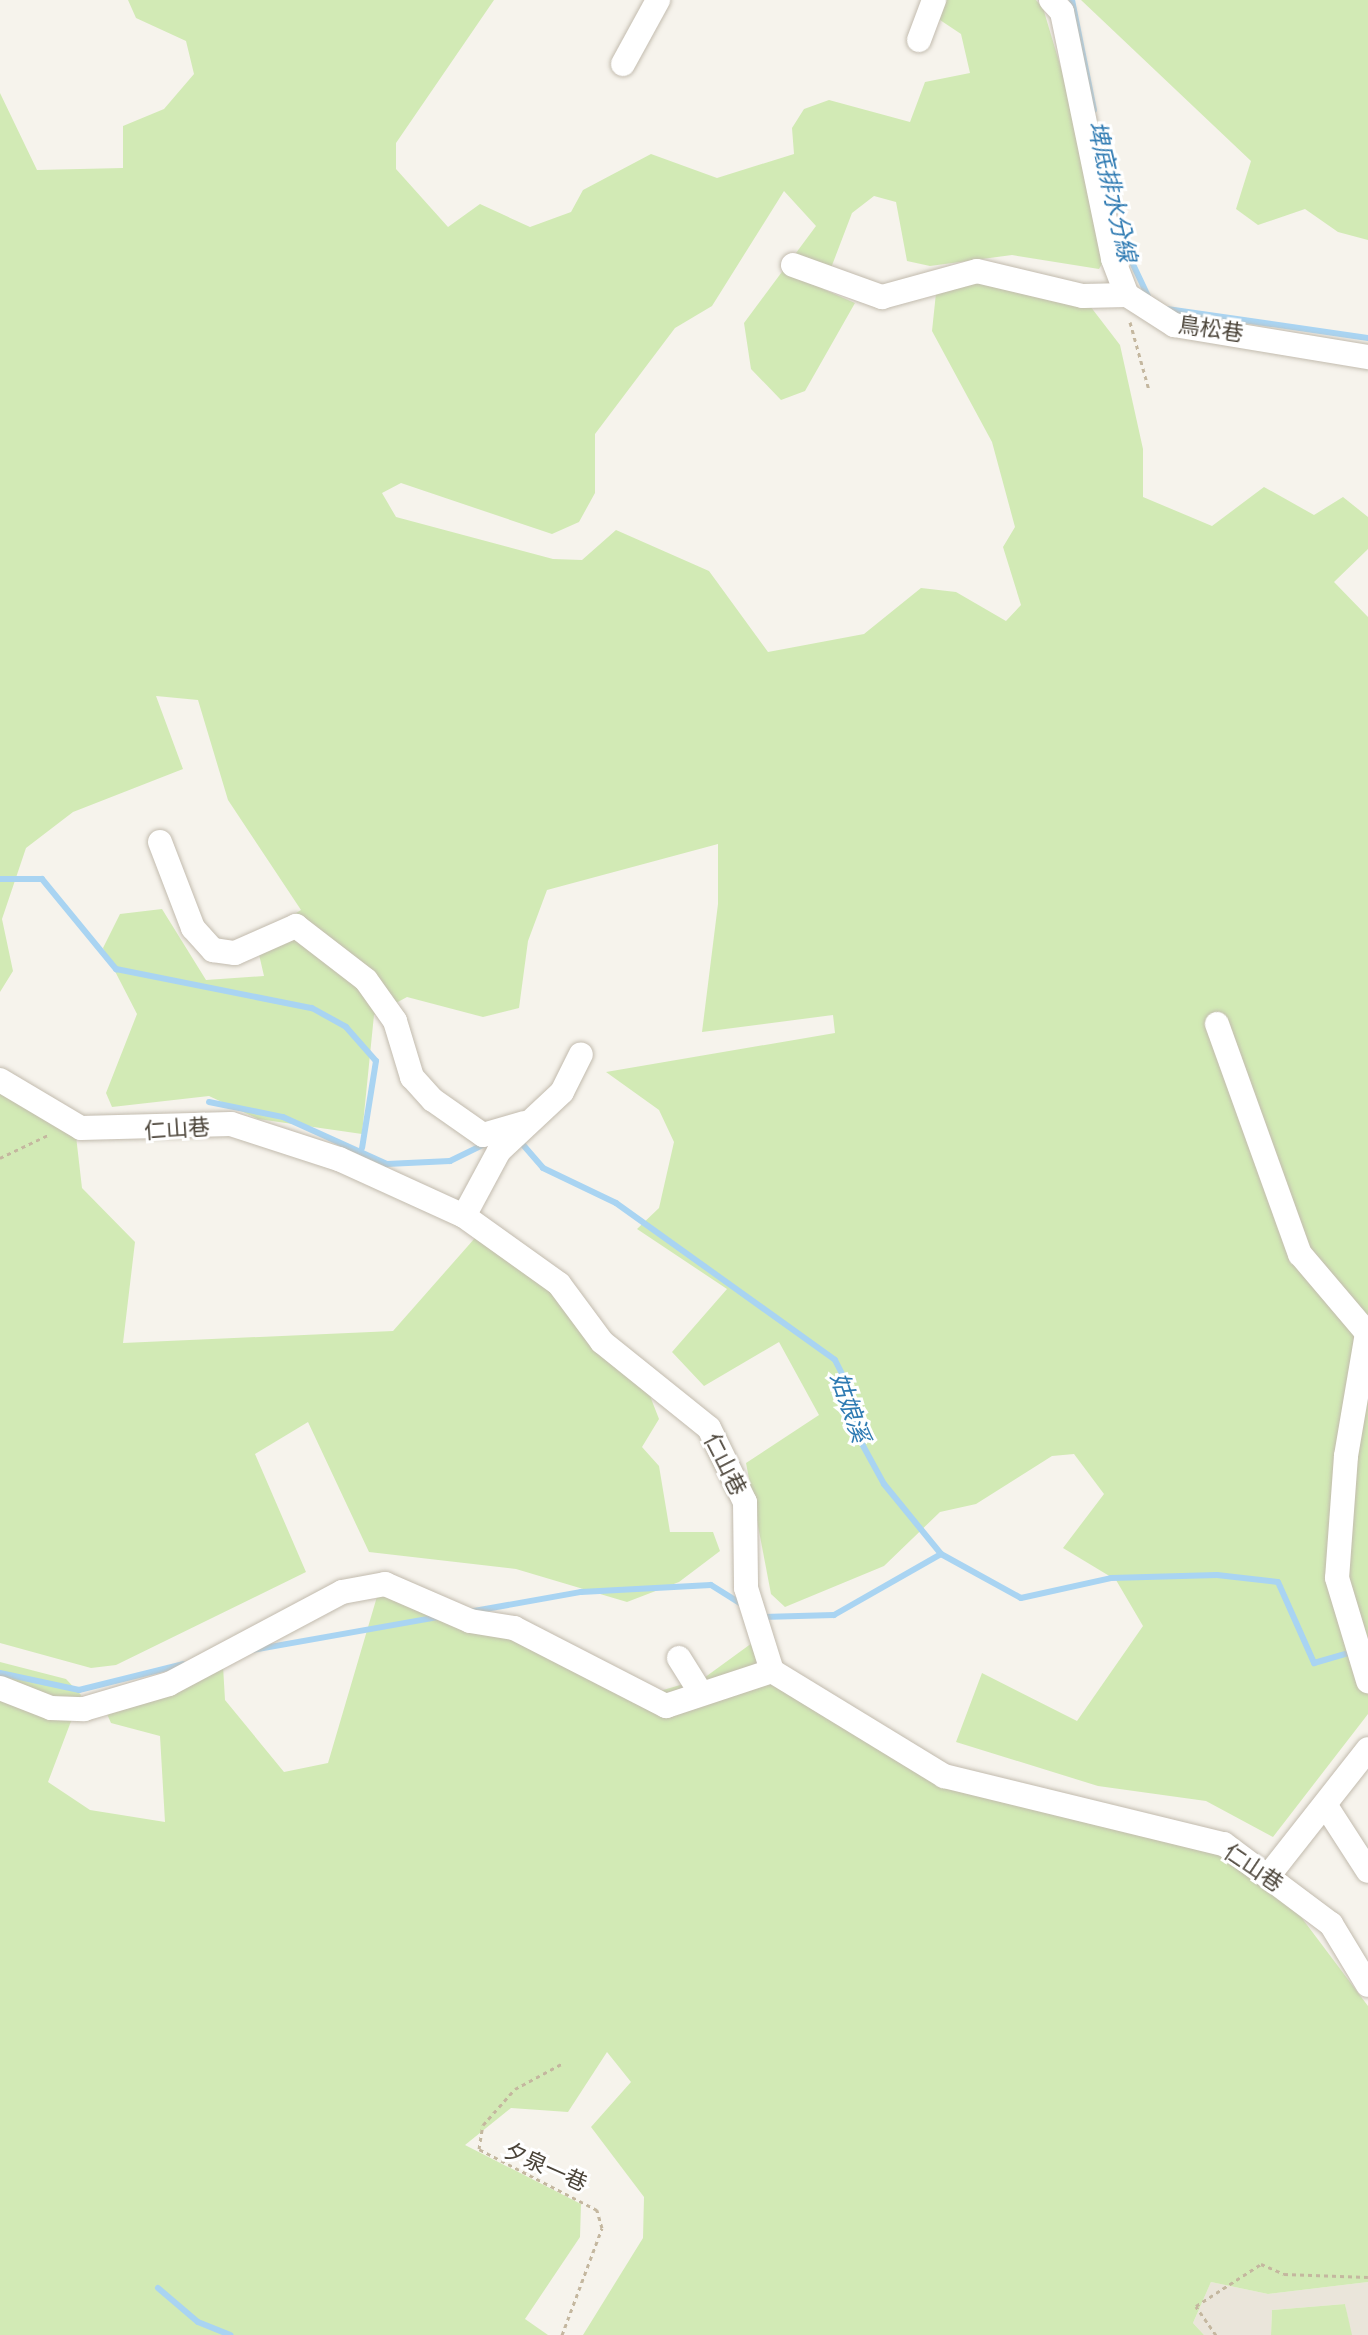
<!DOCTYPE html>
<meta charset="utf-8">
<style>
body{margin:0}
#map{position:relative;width:1368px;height:2335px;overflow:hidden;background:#f6f3ec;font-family:"Noto Sans","Noto Sans TC",sans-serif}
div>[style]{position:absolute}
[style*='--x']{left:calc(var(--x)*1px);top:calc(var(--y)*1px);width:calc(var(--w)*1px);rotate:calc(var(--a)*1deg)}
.residential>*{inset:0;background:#eae5da}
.green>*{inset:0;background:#d2eab5}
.stream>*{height:6px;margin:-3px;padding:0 3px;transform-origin:3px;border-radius:3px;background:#a9d4f2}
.path>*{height:3px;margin-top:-1.5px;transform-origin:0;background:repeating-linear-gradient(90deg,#c4b79f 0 4px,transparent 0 8px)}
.roads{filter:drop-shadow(0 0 2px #c2bbae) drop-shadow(0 0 2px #c2bbae)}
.minor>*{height:24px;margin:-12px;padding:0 12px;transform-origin:12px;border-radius:12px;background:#fff}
span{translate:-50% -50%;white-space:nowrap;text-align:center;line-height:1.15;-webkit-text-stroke:6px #fff;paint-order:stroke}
.street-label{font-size:22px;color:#4b4439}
.water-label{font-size:24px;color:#2e7ab2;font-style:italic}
</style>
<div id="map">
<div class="residential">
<i style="clip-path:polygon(1211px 2282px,1268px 2294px,1368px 2282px,1368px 2335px,1351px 2335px,1345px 2304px,1272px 2310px,1271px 2335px,1204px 2335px,1193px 2323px)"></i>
</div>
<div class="green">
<i style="clip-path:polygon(128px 0,494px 0,396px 143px,396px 169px,448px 227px,480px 204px,530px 227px,571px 212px,583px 190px,651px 154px,717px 178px,794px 154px,792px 128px,804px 109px,829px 100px,910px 122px,925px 82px,970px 73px,961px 34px,934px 16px,942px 0,1036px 0,1043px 8px,1077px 122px,1104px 260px,1099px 269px,1012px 255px,930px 266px,907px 261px,896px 202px,874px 196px,852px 213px,823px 289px,855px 303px,805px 391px,781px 400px,751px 369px,744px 323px,816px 226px,784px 191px,712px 306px,675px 328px,595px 434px,595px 493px,579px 522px,552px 534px,401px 483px,382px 493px,396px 517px,553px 559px,582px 560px,616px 530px,709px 571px,768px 652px,864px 634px,921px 588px,956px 592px,1006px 621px,1021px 605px,1003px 547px,1015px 527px,992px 442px,932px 331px,936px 293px,966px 276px,1077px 289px,1120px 345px,1143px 449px,1143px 497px,1212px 526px,1264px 487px,1314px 515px,1343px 497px,1368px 517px,1368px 549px,1334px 582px,1368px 617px,1368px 1714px,1273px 1837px,1206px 1801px,1098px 1786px,956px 1742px,982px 1673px,1077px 1721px,1143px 1626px,1116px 1580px,1063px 1548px,1104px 1494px,1074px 1454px,1052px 1456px,976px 1504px,940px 1512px,884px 1566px,785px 1607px,771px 1594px,746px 1463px,819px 1415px,779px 1342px,704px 1386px,672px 1352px,727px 1289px,637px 1229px,659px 1208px,674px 1142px,659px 1110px,606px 1072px,835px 1033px,833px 1015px,702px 1032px,718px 904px,718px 844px,547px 890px,528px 941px,519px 1008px,483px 1017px,407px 997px,374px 1015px,362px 1134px,258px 1119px,209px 1096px,112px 1107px,106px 1093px,137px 1014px,103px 948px,120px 914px,162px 909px,206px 980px,264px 976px,255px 937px,301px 910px,228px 800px,198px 700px,156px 696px,183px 769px,73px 812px,26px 848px,2px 919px,13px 971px,0 992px,0 93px,37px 170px,123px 168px,123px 126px,164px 109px,194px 74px,186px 41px,136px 18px)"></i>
<i style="clip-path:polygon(1081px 0,1368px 0,1368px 240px,1338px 232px,1305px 209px,1258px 225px,1236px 209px,1251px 161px)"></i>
<i style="clip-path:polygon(0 1083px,76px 1136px,82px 1188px,135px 1242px,123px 1343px,393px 1331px,482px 1230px,638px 1365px,659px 1419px,642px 1447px,659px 1466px,670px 1532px,713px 1532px,720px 1551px,679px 1582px,627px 1602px,516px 1569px,369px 1552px,308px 1422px,255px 1454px,306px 1572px,116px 1665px,91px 1668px,0 1643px)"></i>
<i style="clip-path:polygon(381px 1583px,518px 1622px,653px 1693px,704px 1678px,752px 1643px,824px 1700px,998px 1792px,1206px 1843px,1286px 1897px,1368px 2006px,1368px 2282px,1268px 2294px,1211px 2282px,1193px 2323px,1204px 2335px,583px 2335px,643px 2238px,644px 2197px,591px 2127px,631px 2082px,607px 2052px,568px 2112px,511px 2108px,465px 2145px,581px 2204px,580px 2237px,525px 2319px,548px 2335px,0 2335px,0 1662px,66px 1679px,81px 1695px,48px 1782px,90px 1810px,165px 1822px,160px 1736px,111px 1723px,102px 1703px,222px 1649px,225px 1700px,284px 1772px,328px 1763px)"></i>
<i style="clip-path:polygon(1345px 2304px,1352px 2335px,1271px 2335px,1272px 2310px)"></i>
</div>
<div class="stream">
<i style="--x:1072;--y:0;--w:112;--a:78.7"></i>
<i style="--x:1121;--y:239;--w:63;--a:64.7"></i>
<i style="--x:1167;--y:309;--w:203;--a:8.2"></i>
<i style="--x:0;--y:879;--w:42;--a:0"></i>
<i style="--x:42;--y:879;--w:117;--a:50.6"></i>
<i style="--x:116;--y:969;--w:200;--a:11.3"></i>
<i style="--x:312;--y:1008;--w:39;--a:29"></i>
<i style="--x:346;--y:1027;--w:45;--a:48.6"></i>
<i style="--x:376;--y:1061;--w:88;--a:99.1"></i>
<i style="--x:209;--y:1102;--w:76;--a:11.5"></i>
<i style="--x:283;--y:1117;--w:114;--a:24.3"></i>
<i style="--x:387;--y:1164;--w:63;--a:-2.7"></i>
<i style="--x:450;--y:1161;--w:39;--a:-26"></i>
<i style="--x:518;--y:1139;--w:38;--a:49"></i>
<i style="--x:543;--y:1168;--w:81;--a:25.6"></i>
<i style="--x:616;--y:1203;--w:269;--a:35.6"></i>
<i style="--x:835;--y:1360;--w:33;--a:63"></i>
<i style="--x:850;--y:1389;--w:54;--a:78.3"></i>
<i style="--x:861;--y:1442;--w:48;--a:61.3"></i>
<i style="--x:884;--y:1484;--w:90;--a:50.8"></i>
<i style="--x:941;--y:1554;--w:91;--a:28.8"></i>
<i style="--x:1021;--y:1598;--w:92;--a:-12.5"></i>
<i style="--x:1111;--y:1578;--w:106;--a:-1.6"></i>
<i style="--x:1217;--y:1575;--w:61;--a:6.5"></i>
<i style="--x:1278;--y:1582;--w:89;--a:66"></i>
<i style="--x:1314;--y:1663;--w:40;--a:-16"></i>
<i style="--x:474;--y:1611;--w:109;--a:-10.1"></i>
<i style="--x:581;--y:1592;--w:130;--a:-3.1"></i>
<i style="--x:711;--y:1585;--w:38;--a:32"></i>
<i style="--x:763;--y:1617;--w:71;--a:-1.6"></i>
<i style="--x:834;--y:1615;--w:123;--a:-29.7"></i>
<i style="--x:253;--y:1650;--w:189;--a:-10.1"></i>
<i style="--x:0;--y:1673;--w:81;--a:12.1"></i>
<i style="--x:79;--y:1690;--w:107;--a:-14"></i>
<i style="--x:158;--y:2288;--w:52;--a:40.4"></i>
<i style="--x:198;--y:2322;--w:35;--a:22"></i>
</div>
<div class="path">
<i style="--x:1130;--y:322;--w:71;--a:74.4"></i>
<i style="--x:0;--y:1158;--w:55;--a:-25.6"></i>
<i style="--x:562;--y:2335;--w:114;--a:-69.5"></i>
<i style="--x:602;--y:2228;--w:19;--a:-106"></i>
<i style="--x:597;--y:2210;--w:133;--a:-152.7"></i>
<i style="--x:479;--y:2149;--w:24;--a:-81"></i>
<i style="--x:483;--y:2125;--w:48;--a:-48.4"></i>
<i style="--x:515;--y:2089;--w:55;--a:-28.4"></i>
<i style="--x:1216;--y:2335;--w:35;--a:-125"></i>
<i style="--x:1196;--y:2306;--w:77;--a:-32.9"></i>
<i style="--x:1261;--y:2264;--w:25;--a:23"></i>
<i style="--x:1284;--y:2274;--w:84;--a:2"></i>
</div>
<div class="roads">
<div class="minor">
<i style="--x:1051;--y:0;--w:16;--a:47"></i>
<i style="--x:1062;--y:12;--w:252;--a:78.3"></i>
<i style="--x:1113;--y:259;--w:39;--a:69"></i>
<i style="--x:1127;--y:295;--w:56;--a:32.6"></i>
<i style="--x:1174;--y:325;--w:197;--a:9.4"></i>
<i style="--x:919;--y:40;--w:43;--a:-69.4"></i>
<i style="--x:623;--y:64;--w:73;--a:-61.3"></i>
<i style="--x:793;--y:265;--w:95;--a:19.8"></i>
<i style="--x:882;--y:297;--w:98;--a:-15.3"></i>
<i style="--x:977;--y:271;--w:109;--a:13.3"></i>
<i style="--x:1083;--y:296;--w:44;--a:-1.3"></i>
<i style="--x:160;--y:842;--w:92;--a:69"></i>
<i style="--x:193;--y:928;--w:30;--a:48"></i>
<i style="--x:213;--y:950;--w:22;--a:8"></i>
<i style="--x:235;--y:953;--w:67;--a:-23.9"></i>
<i style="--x:296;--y:926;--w:88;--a:37.6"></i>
<i style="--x:366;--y:980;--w:50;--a:54.7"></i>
<i style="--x:395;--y:1021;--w:59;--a:73.1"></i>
<i style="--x:412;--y:1077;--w:31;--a:48"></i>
<i style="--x:433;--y:1100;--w:61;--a:35"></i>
<i style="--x:483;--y:1135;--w:43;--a:-16.3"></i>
<i style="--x:1217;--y:1024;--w:245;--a:70.2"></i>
<i style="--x:1300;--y:1254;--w:104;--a:49.7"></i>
<i style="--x:1367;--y:1333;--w:125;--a:99.7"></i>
<i style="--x:1346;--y:1456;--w:122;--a:94.2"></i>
<i style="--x:1337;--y:1578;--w:108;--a:73.2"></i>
<i style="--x:0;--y:1080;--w:94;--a:30.7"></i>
<i style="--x:81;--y:1128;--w:150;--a:-1.5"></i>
<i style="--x:231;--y:1124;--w:114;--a:18"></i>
<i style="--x:339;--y:1159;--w:137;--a:24.5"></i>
<i style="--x:464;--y:1216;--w:117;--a:35.6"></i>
<i style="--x:559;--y:1284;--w:72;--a:53.4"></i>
<i style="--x:602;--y:1342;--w:137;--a:38.8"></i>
<i style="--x:709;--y:1428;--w:82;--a:64.1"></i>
<i style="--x:745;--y:1502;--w:86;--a:89.3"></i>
<i style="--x:746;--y:1588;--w:87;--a:72.6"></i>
<i style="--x:772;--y:1671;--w:202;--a:31.4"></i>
<i style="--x:944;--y:1776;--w:288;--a:13.7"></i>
<i style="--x:1224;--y:1844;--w:134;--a:36.8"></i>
<i style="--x:1331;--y:1924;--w:71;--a:58.8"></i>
<i style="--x:464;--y:1216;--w:74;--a:-61.7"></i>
<i style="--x:499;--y:1151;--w:86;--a:-43.1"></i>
<i style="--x:562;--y:1092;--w:42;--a:-63.4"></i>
<i style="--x:679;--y:1658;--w:38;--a:58"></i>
<i style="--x:0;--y:1688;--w:55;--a:21.4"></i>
<i style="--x:51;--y:1708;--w:33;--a:2"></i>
<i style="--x:84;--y:1709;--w:89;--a:-16.4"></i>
<i style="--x:169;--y:1684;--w:196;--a:-28"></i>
<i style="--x:342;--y:1592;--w:44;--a:-10.5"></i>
<i style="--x:385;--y:1584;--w:93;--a:23.5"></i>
<i style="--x:470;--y:1621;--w:45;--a:9"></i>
<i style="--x:514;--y:1628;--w:171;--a:27.2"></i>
<i style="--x:666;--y:1706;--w:112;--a:-18.3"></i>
<i style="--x:1326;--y:1806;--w:77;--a:57.1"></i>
<i style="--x:1269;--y:1875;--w:160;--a:-51.8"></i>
</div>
</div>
<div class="street-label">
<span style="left:1211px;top:328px;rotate:8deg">鳥松巷</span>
<span style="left:177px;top:1128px;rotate:-4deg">仁山巷</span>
<span style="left:726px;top:1464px;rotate:63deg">仁山巷</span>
<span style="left:1254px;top:1867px;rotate:34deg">仁山巷</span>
<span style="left:546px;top:2166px;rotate:24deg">夕泉一巷</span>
</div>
<div class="water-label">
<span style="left:1113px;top:191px;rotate:77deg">埤底排水分線</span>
<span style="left:851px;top:1407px;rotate:71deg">姑娘溪</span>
</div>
</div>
